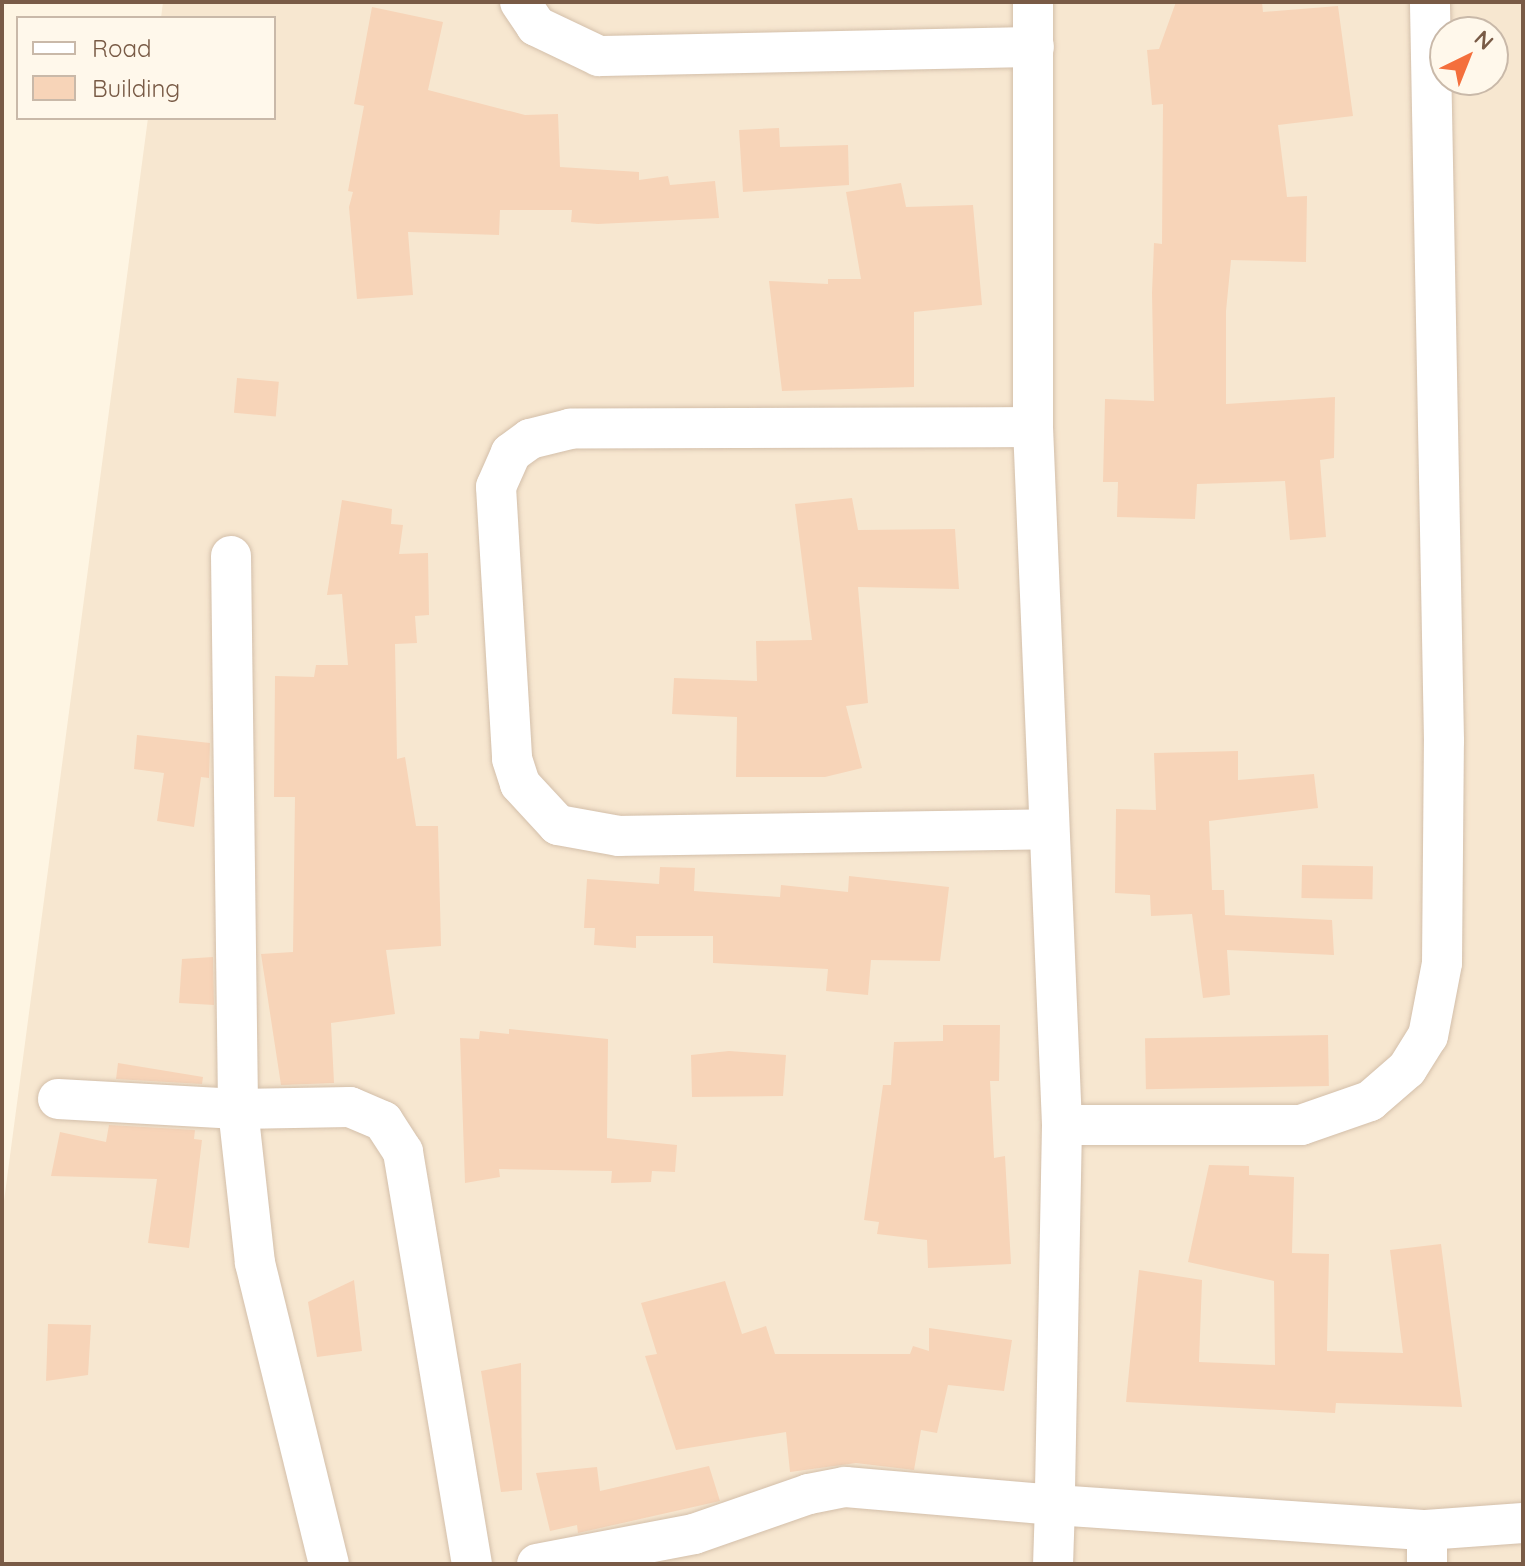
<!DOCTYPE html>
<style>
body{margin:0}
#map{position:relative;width:1525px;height:1566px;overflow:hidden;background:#fef5e3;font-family:Quicksand,sans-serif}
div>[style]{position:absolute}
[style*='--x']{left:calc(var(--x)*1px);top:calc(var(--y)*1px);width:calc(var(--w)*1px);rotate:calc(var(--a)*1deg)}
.residential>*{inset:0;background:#f7e7d0}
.building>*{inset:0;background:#f7d4b8;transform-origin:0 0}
.roads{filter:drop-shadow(0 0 2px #d3bfaa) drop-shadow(0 0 2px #d3bfaa)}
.street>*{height:40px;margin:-20px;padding:0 20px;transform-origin:20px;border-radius:20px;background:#fff}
span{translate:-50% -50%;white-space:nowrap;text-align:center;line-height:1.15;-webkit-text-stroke:8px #fff8eb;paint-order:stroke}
.frame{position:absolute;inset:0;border:4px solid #795b46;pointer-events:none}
.legend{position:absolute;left:16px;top:16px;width:260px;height:104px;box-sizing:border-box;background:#fff8eb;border:2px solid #c9b9a9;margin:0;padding:10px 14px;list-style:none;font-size:24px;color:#795b46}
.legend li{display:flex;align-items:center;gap:16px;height:40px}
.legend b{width:40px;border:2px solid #c9b9a9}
.north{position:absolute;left:1429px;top:16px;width:80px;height:80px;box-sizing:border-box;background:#fff8eb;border:2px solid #c9b9a9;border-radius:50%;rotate:43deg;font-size:22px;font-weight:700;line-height:32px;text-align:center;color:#795b46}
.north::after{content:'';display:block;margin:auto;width:28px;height:36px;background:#f46f3c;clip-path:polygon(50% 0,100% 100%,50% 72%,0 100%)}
</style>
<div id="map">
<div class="residential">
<i style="clip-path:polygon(evenodd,163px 2px,1523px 2px,1523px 1564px,2px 1564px,2px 1216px,148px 118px,274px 118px,274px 18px,161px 18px,163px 2px,1445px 32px,1493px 32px,1493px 80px,1445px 80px,1445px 32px)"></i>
</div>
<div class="building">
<i style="clip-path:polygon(1176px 2px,1262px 2px,1263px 12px,1338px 6px,1353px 116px,1278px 125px,1287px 197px,1307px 196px,1306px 262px,1231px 260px,1226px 311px,1226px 404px,1335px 397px,1334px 458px,1320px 460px,1326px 537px,1290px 540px,1285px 481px,1197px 484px,1195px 519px,1117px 517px,1118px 482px,1103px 482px,1105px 399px,1154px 401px,1152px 293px,1154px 243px,1162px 244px,1163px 104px,1152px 105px,1147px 50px,1159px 49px)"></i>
<i style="clip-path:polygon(372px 7px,443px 22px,428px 90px,525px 115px,558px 114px,560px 167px,639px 172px,639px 180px,668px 176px,670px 185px,715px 181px,719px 218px,598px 224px,571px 222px,572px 210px,500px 210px,499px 235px,408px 232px,413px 295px,357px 299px,349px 207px,353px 192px,348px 191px,364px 106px,354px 104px)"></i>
<i style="clip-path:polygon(779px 128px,780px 147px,848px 145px,849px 185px,743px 192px,739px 130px)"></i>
<i style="clip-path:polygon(901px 183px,906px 207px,973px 205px,982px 305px,914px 312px,914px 387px,782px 391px,769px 281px,828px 284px,828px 279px,861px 279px,846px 192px)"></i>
<i style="left:237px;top:378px;width:42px;height:35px;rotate:5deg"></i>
<i style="clip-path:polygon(852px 498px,858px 530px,955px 529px,959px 589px,858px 587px,868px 703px,846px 706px,862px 768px,825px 777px,736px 777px,737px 717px,672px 714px,674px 678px,757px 681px,756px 641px,812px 640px,795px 504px)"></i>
<i style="clip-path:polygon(342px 500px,392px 509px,391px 524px,403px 525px,399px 554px,428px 553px,429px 615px,415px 616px,417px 643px,395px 644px,397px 759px,405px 757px,416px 826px,438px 826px,441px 946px,386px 950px,395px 1014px,331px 1023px,334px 1083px,281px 1085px,261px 954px,293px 952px,295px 797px,274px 797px,275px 676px,314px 677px,316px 665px,348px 665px,342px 594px,327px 595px)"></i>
<i style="clip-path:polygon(137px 735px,210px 743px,209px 778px,201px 777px,194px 827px,157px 821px,164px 773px,134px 769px)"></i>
<i style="clip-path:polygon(1238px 751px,1238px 780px,1314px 774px,1318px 808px,1209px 821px,1212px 890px,1224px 890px,1225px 915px,1332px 920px,1334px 955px,1227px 950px,1230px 995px,1203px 998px,1192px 914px,1151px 916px,1150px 895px,1115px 893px,1116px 809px,1156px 810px,1154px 753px)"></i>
<i style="left:1302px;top:865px;width:71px;height:33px;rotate:1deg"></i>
<i style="clip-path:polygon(660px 867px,695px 868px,694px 891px,780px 897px,781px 885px,848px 892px,849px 876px,949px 887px,940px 961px,871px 960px,868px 995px,826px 991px,828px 969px,713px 963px,713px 936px,636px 936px,636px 948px,594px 945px,595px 928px,584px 928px,587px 879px,659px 884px)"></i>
<i style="clip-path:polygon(213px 957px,214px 1005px,179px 1003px,182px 959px)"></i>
<i style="clip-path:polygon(943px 1025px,1000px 1025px,999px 1081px,990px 1081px,994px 1158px,1005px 1156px,1011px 1264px,928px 1268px,927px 1240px,877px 1234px,879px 1222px,864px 1220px,883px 1085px,891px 1085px,894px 1042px,943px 1041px)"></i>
<i style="clip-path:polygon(509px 1029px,608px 1039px,607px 1138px,677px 1145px,675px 1172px,652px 1171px,651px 1182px,611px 1183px,612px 1171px,499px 1169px,500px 1177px,465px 1183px,460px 1038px,479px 1039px,480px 1031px,509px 1034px)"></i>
<i style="left:1328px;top:1035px;width:51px;height:183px;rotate:89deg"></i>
<i style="clip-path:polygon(729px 1051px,786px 1055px,783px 1096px,692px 1097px,691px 1055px)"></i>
<i style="clip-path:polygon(118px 1063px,203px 1077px,202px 1084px,116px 1079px)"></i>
<i style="clip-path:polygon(109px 1125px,195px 1130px,194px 1139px,202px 1140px,189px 1248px,148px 1243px,157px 1179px,51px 1176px,60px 1132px,106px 1142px)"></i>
<i style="clip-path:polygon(1209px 1165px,1249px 1166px,1249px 1175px,1294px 1177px,1292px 1253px,1329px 1254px,1327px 1351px,1403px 1353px,1390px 1250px,1441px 1244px,1462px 1407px,1336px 1403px,1335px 1413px,1126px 1402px,1139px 1270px,1202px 1280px,1199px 1362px,1275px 1365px,1274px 1281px,1188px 1262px)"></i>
<i style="clip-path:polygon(354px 1280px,362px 1351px,317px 1357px,308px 1302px)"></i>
<i style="clip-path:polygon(725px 1281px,742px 1334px,766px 1326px,775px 1354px,910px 1354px,913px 1346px,929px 1351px,929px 1328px,1012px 1340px,1004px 1391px,948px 1385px,937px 1433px,921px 1430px,914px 1470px,856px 1463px,790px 1472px,786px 1432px,676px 1450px,645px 1356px,657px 1354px,641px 1303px)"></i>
<i style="clip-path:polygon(48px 1324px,91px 1325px,88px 1375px,46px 1381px)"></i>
<i style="clip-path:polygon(521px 1363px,522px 1490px,501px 1492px,481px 1371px)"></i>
<i style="clip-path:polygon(709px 1466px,720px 1501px,578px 1533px,577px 1525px,550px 1531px,536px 1473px,597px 1467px,600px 1491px)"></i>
</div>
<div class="roads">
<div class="street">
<i style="--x:520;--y:2;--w:29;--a:56"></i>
<i style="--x:536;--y:26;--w:70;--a:25.5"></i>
<i style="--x:599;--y:56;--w:435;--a:-1.2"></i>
<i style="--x:1033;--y:2;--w:425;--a:90"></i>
<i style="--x:1033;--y:427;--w:699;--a:87.62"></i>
<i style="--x:1062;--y:1125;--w:380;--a:91.1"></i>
<i style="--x:1055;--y:1505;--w:372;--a:3.9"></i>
<i style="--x:1426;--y:1530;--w:97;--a:-4.1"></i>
<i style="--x:1033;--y:427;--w:463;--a:179.8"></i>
<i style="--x:570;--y:429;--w:41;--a:166"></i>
<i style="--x:530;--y:439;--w:24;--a:144"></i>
<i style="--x:511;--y:453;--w:37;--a:114"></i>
<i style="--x:496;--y:487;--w:272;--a:86.6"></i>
<i style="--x:512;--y:759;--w:26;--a:72"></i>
<i style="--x:520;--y:784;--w:56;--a:47.2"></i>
<i style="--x:558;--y:825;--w:62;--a:10.2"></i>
<i style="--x:619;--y:836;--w:427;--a:-0.9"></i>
<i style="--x:231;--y:556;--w:553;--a:89.27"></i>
<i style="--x:238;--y:1109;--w:155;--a:83.7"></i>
<i style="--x:255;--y:1263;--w:310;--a:76.2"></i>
<i style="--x:58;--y:1099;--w:180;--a:3.2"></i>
<i style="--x:238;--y:1109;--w:112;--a:-1"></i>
<i style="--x:350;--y:1107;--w:36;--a:23"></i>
<i style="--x:383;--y:1121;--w:37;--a:57"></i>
<i style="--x:403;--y:1152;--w:418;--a:80.5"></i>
<i style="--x:1062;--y:1125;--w:239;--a:0"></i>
<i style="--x:1301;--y:1125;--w:73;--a:-19.2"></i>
<i style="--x:1370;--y:1101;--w:49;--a:-40.9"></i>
<i style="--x:1407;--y:1069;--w:39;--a:-58"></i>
<i style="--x:1428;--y:1036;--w:74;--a:-79.1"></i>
<i style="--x:1442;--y:963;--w:222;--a:-89.5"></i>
<i style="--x:1444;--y:741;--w:739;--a:-91.09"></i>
<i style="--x:1426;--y:1530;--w:34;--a:88"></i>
<i style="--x:537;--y:1564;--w:160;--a:-10.8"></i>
<i style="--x:694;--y:1534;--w:122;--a:-19.2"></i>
<i style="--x:809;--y:1494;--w:37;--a:-11"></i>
<i style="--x:845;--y:1487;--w:211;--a:4.9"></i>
<i style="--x:1055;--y:1505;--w:59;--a:91.9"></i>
</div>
</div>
<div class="frame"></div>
<ul class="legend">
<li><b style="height:10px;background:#fff"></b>Road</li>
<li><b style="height:22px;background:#f7d4b8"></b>Building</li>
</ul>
<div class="north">N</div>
</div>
